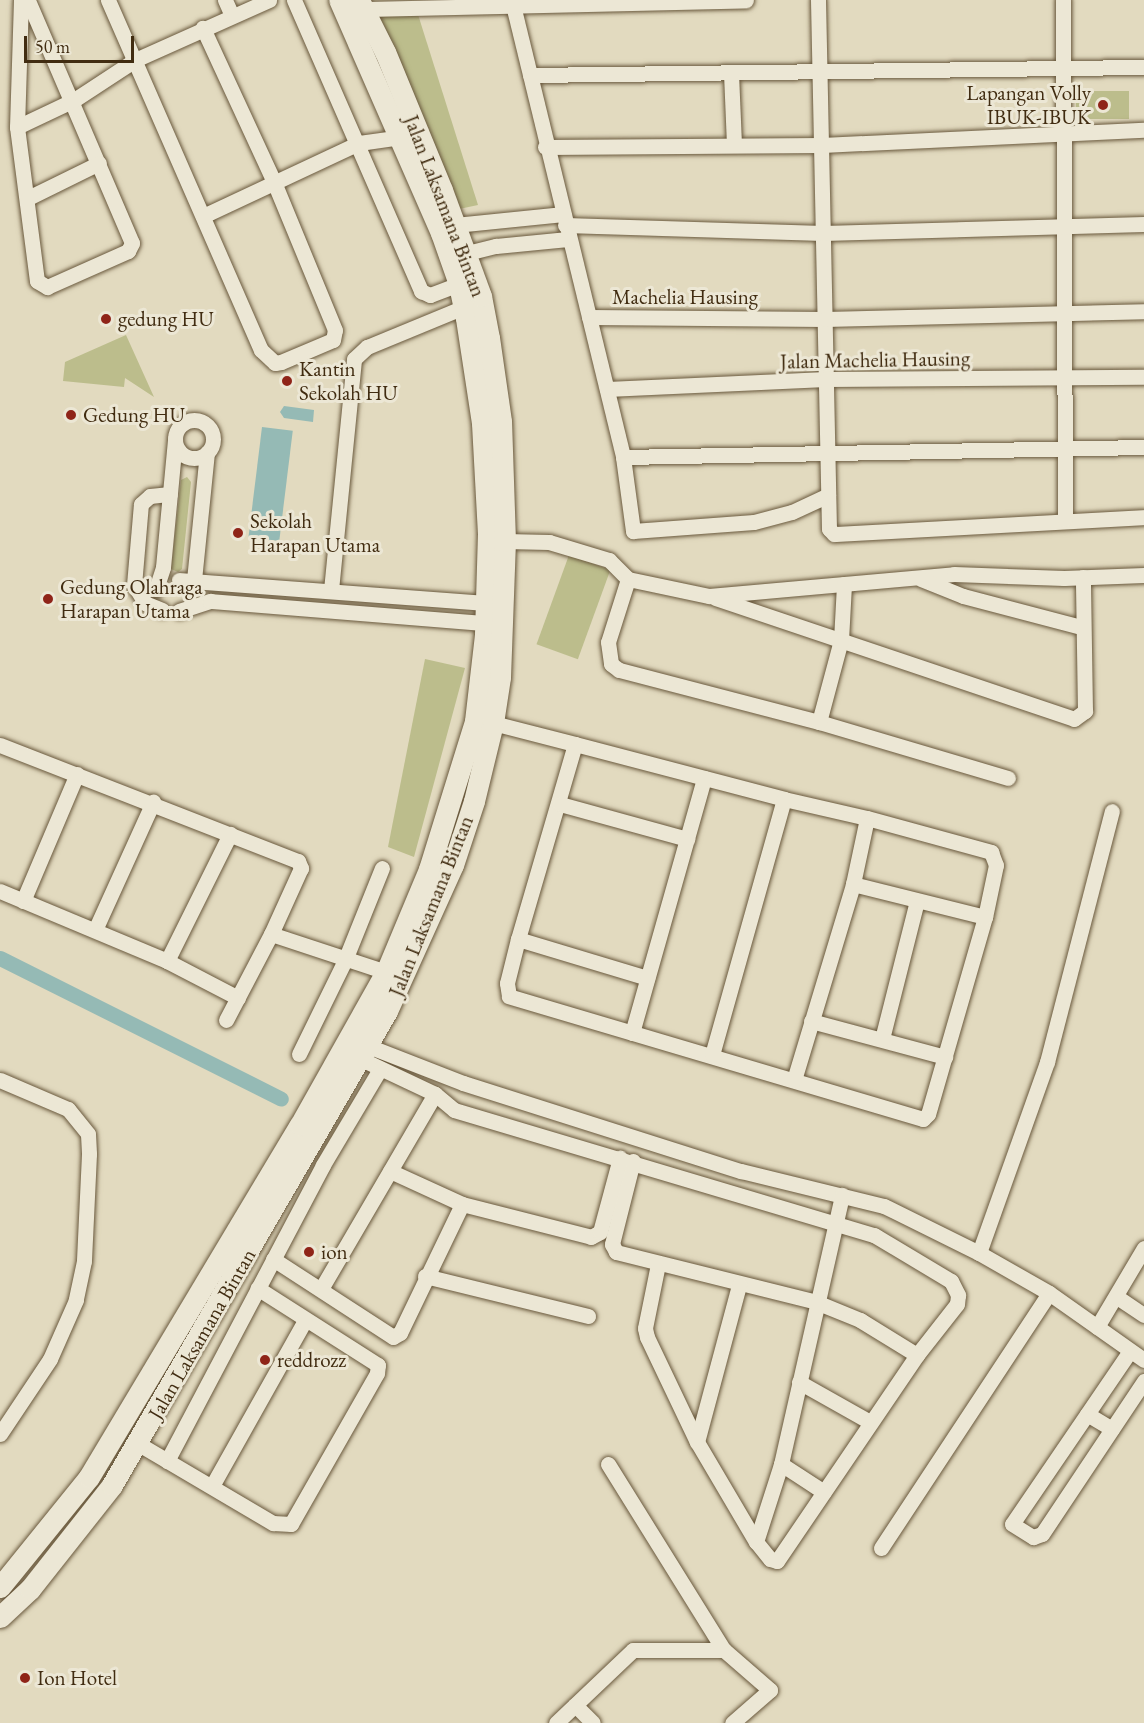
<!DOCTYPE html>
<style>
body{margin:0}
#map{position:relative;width:1144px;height:1723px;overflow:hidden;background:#e2dabf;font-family:"EB Garamond",serif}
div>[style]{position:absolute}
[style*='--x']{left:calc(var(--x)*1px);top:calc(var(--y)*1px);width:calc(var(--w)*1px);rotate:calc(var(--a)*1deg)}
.green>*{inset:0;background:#bcbd8c;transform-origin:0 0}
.water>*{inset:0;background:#95bab5;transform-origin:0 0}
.canal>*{height:15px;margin:-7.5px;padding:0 7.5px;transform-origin:7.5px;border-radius:7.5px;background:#95bab5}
.roads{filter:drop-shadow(0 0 2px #69583c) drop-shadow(0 0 2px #69583c)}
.minor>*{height:15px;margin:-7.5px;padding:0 7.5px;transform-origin:7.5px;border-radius:7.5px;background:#ece7d5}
.minor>.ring{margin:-7.5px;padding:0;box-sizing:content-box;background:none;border:15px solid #ece7d5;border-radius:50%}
.secondary>*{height:21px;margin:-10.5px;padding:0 10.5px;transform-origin:10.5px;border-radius:10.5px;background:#ece7d5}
.dots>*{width:16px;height:16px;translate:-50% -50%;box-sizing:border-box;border:3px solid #ece7d5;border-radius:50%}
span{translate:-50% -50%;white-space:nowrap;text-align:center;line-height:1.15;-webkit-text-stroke:6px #ece7d5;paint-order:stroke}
.poi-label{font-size:21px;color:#412c11}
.right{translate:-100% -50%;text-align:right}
.left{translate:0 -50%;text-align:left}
.street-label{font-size:21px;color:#412c11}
.scale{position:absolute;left:24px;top:36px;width:110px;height:27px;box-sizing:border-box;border:3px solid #412c11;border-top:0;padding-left:8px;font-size:18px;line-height:21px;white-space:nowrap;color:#412c11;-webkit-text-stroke:4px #ece7d5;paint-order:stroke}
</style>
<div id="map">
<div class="green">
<i style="clip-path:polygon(415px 5px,478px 205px,445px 212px,357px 12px)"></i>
<i style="left:1076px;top:91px;width:53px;height:28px"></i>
<i style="clip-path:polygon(126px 335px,154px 397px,125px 378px,124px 387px,63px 381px,65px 362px)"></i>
<i style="clip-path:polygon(187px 477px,191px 482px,182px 569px,178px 572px,171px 569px,181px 480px)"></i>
<i style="left:569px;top:555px;width:44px;height:95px;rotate:20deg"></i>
<i style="clip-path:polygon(425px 659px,465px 668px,414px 857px,388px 847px)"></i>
</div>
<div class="water">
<i style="clip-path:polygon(284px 406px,314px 410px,313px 422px,284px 418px,280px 412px)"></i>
<i style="left:262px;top:427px;width:31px;height:111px;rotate:7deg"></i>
</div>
<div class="canal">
<i style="--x:0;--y:958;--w:314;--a:26.6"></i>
</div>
<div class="roads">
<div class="minor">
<i style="--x:21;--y:0;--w:127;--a:91.8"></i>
<i style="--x:17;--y:127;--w:155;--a:82.6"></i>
<i style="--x:37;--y:281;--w:12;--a:31"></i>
<i style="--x:47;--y:287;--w:89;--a:-24"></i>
<i style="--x:128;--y:251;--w:9;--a:-63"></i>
<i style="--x:132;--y:243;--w:264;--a:-113.2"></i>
<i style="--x:108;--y:0;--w:382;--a:66.4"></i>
<i style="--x:261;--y:350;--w:19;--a:43"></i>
<i style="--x:275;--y:363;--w:6;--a:-9"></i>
<i style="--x:281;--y:362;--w:56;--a:-22.9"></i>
<i style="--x:333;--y:340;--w:10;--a:-79"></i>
<i style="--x:335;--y:330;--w:160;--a:-112.4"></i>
<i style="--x:274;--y:182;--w:170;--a:-114.8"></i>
<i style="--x:225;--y:0;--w:17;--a:66"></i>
<i style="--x:294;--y:0;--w:318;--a:66.4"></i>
<i style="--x:421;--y:291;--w:10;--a:24"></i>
<i style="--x:430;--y:295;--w:31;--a:-21"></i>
<i style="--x:818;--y:0;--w:529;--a:88.81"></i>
<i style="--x:829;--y:529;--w:7;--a:45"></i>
<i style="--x:834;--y:534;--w:310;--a:-3.1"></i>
<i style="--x:1063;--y:0;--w:519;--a:89.78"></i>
<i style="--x:513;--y:5;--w:465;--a:76.3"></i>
<i style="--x:623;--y:457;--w:75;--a:82.3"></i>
<i style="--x:633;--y:531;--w:121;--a:-4.3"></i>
<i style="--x:754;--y:522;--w:39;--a:-15"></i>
<i style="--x:792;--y:512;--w:40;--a:-25"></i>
<i style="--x:363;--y:9;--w:383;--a:-1.3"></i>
<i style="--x:731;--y:73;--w:72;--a:87.6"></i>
<i style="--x:530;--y:75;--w:614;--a:-0.75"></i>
<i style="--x:17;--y:127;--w:63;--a:-25.3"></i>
<i style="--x:74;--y:100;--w:73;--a:-33.3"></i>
<i style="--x:135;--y:60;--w:147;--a:-24.1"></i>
<i style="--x:545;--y:147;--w:277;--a:-0.4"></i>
<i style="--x:822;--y:145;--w:322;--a:-2.7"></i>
<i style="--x:28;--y:198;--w:79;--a:-26.2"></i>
<i style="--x:203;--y:216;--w:172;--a:-25.1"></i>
<i style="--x:359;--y:143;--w:42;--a:-8.1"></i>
<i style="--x:455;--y:225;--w:109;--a:-5.8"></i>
<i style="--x:565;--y:225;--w:258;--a:1.8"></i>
<i style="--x:823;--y:233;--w:321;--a:-1.6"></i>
<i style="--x:467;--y:253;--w:30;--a:-14"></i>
<i style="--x:496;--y:246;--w:72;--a:-5.6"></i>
<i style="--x:589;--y:317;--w:236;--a:0.5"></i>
<i style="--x:825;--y:319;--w:319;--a:-1.4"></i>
<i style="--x:607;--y:389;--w:219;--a:-2.6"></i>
<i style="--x:826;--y:379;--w:318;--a:-0.4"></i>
<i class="ring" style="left:175px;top:420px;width:23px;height:23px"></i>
<i style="--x:623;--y:457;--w:521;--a:-1.1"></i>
<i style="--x:505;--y:541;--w:44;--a:1.3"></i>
<i style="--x:549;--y:542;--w:63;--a:16.7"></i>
<i style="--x:609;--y:560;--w:27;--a:45"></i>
<i style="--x:628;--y:579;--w:83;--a:11.9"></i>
<i style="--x:709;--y:596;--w:246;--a:-5.1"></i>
<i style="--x:954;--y:574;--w:110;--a:2.1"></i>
<i style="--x:1064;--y:578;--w:80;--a:-2.1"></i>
<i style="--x:628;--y:579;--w:66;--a:107.6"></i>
<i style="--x:608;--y:642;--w:22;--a:82"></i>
<i style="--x:611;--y:664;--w:10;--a:37"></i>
<i style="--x:619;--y:670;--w:207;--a:14.6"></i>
<i style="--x:819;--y:722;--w:197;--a:16.5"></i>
<i style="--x:921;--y:579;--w:45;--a:22"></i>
<i style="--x:963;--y:596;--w:122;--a:14.7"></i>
<i style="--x:179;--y:580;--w:307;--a:4.3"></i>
<i style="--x:194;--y:580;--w:128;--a:-84.2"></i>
<i style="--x:156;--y:589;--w:23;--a:-72"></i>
<i style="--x:163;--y:567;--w:129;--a:-84.6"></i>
<i style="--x:331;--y:590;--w:232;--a:-84.3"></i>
<i style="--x:354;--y:359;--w:18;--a:-43"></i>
<i style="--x:367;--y:347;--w:105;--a:-22.4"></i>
<i style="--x:715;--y:598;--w:379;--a:18.6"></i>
<i style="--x:1074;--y:719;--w:14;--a:-36"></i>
<i style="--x:1085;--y:711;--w:134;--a:-90.9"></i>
<i style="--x:162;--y:610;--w:18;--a:-158"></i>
<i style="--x:145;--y:603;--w:21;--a:-121"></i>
<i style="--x:134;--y:585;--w:81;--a:-85.1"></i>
<i style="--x:141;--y:504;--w:12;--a:-42"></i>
<i style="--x:150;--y:496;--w:20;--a:-6"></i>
<i style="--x:179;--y:611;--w:33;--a:-18"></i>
<i style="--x:210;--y:601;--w:276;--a:4.6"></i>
<i style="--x:819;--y:722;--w:85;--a:-75"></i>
<i style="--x:841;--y:640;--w:56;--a:-86.9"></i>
<i style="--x:493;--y:723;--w:85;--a:14.4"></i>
<i style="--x:575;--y:744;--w:216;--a:14.7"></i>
<i style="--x:784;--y:799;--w:85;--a:12.9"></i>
<i style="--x:867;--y:818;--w:129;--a:15.3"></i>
<i style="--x:991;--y:852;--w:14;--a:69"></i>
<i style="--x:996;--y:865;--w:53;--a:101.9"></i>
<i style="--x:985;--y:917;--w:205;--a:106.1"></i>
<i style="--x:928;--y:1114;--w:7;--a:135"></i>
<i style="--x:923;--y:1119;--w:432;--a:-163.5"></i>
<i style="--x:509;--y:996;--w:13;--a:-99"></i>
<i style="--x:507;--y:983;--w:45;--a:-76"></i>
<i style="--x:518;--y:939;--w:203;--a:-73.7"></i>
<i style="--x:0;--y:745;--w:320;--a:21.3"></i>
<i style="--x:298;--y:861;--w:8;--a:67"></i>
<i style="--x:301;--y:868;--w:72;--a:114.4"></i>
<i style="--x:271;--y:934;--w:97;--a:117.6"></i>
<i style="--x:560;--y:804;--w:132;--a:15.4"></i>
<i style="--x:853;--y:884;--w:136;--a:14"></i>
<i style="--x:0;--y:891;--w:181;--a:22.7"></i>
<i style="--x:167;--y:961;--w:80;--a:27.5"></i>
<i style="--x:23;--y:901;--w:138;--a:-67"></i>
<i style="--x:95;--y:930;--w:141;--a:-65.6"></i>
<i style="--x:271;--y:934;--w:121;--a:18.3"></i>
<i style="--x:518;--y:939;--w:135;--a:16.8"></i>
<i style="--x:167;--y:961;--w:142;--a:-63.6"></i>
<i style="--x:811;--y:1021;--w:139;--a:15"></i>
<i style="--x:632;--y:1033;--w:265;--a:-74.2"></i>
<i style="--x:882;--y:1039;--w:142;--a:-75.8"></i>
<i style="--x:368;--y:1046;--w:102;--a:21.3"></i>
<i style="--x:463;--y:1083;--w:292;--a:17.6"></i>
<i style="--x:741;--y:1171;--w:147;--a:13.8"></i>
<i style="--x:884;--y:1206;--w:106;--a:26.3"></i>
<i style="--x:979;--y:1253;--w:81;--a:29.7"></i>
<i style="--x:1049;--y:1293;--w:116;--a:35.2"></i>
<i style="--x:299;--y:1054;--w:105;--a:-63.9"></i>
<i style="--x:345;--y:960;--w:99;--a:-68.1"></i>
<i style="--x:712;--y:1055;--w:266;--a:-74.3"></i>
<i style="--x:361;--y:1059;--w:82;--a:25.3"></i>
<i style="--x:435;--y:1094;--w:25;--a:40"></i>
<i style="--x:454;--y:1110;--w:438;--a:16.6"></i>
<i style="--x:874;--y:1235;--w:90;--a:30.9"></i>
<i style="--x:951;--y:1281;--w:16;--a:63"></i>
<i style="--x:958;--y:1295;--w:9;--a:96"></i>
<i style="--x:957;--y:1304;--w:65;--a:128.1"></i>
<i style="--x:917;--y:1355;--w:249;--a:124.2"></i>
<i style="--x:777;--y:1561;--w:7;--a:-164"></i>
<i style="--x:770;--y:1559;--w:22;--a:-129"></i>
<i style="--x:756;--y:1542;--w:116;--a:-120.5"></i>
<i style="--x:697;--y:1442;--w:116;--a:-115.5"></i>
<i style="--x:647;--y:1337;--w:9;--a:-103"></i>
<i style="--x:645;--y:1328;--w:65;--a:-78.5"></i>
<i style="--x:0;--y:1080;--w:74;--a:23.1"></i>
<i style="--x:68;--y:1109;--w:32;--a:51"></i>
<i style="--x:88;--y:1134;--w:20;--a:87"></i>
<i style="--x:89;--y:1154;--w:107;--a:92.7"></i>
<i style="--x:84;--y:1261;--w:40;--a:102"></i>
<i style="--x:76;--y:1300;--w:64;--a:113.8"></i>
<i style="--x:50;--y:1359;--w:90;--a:123.7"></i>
<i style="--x:794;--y:1080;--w:205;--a:-73.2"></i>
<i style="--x:853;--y:884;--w:67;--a:-78"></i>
<i style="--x:633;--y:1161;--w:86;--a:104.2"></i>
<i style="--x:612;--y:1244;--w:9;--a:63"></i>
<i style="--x:616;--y:1252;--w:206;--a:14"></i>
<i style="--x:816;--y:1302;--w:48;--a:22.2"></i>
<i style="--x:860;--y:1320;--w:67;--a:31.6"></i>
<i style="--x:390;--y:1171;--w:79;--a:24.6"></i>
<i style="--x:462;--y:1204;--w:133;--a:14.3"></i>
<i style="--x:591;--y:1237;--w:10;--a:-29"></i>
<i style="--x:600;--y:1232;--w:77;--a:-74.9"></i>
<i style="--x:979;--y:1253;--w:203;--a:-70.4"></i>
<i style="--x:1047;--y:1062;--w:259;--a:-75.5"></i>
<i style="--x:273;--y:1259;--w:143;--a:33"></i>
<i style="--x:393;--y:1337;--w:8;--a:-30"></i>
<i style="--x:400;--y:1333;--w:143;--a:-64.3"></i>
<i style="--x:425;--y:1276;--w:168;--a:13.8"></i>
<i style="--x:321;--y:1289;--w:226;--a:-59.7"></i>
<i style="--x:1117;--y:1297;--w:32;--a:34"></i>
<i style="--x:1097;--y:1327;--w:92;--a:-59.3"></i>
<i style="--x:1130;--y:1351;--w:209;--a:124.3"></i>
<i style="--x:1012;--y:1524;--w:25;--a:32"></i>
<i style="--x:1033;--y:1537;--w:9;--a:-18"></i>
<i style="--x:1042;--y:1534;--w:184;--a:-56.3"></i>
<i style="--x:799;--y:1382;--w:81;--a:29.4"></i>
<i style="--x:1087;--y:1414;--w:29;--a:31"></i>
<i style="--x:697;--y:1442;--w:163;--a:-75"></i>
<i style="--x:137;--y:1443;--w:158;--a:30.5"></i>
<i style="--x:273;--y:1523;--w:18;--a:3"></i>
<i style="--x:291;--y:1524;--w:174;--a:-60.3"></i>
<i style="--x:377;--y:1373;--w:8;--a:-83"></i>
<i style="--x:378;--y:1365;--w:143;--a:-147.5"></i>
<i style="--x:167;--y:1461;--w:335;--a:-62.2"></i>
<i style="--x:323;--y:1165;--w:112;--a:-59.3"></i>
<i style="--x:608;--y:1464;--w:219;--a:58.1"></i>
<i style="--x:724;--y:1650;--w:61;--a:41"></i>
<i style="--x:770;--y:1690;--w:50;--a:139"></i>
<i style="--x:781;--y:1464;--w:51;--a:33.1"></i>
<i style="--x:212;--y:1486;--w:190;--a:-60.7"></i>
<i style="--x:756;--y:1542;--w:82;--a:-72.2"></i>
<i style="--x:781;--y:1464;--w:276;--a:-77.2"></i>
<i style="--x:881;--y:1548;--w:305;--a:-56.6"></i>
<i style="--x:575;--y:1705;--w:25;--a:45"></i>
<i style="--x:556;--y:1723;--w:106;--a:-43.5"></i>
<i style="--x:633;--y:1650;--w:91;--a:0"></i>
</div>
<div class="secondary">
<i style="--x:0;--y:1587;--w:141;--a:-51"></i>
<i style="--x:89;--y:1477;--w:410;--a:-59.1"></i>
<i style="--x:300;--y:1125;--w:176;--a:-60.7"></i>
<i style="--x:386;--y:972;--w:112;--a:-67.3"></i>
<i style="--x:429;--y:869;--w:155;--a:-72.7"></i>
<i style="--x:475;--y:721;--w:88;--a:-83.4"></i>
<i style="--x:485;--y:634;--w:100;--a:-88.3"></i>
<i style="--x:488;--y:534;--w:111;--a:-93.1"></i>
<i style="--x:482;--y:423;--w:106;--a:-98.7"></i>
<i style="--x:466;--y:318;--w:35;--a:-102"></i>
<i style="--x:459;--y:284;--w:54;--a:-109.4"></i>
<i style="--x:441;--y:233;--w:254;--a:-113.6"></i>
<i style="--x:0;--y:1617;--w:41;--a:-43"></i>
<i style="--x:30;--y:1589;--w:132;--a:-51.7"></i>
<i style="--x:112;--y:1485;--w:548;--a:-59.88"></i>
<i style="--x:387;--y:1011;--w:160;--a:-65.7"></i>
<i style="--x:453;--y:865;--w:67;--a:-71.8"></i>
<i style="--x:474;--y:801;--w:80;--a:-76.3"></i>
<i style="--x:493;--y:723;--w:47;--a:-81.3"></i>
<i style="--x:500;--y:677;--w:136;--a:-87.9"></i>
<i style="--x:505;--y:541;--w:120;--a:-91.9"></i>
<i style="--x:501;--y:421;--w:84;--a:-98.2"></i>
<i style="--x:489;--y:338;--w:43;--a:-100.8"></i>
<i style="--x:481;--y:296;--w:113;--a:-110.2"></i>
<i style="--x:442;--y:190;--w:149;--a:-112.4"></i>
<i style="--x:385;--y:52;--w:58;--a:-116.6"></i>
</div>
</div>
<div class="dots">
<i style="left:1103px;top:105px;background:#8f2418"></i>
<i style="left:106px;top:319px;background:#8f2418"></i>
<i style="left:287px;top:381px;background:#8f2418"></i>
<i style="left:71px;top:415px;background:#8f2418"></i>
<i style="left:238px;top:533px;background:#8f2418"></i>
<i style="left:48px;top:599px;background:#8f2418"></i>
<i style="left:309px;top:1252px;background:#8f2418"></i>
<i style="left:265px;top:1360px;background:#8f2418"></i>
<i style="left:25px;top:1678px;background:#8f2418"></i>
</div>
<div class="poi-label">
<span class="right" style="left:1091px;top:105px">Lapangan Volly<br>IBUK-IBUK</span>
<span class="left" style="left:118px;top:319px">gedung HU</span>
<span class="left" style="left:299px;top:381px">Kantin<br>Sekolah HU</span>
<span class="left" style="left:83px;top:415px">Gedung HU</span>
<span class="left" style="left:250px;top:533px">Sekolah<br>Harapan Utama</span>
<span class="left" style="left:60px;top:599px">Gedung Olahraga<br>Harapan Utama</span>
<span class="left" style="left:321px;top:1252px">ion</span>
<span class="left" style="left:277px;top:1360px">reddrozz</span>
<span class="left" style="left:37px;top:1678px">Ion Hotel</span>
</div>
<div class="street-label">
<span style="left:445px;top:206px;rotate:69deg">Jalan Laksamana Bintan</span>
<span style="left:685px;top:297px">Machelia Hausing</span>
<span style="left:875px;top:360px;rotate:-1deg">Jalan Machelia Hausing</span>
<span style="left:431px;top:906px;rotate:-68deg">Jalan Laksamana Bintan</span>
<span style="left:202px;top:1334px;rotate:-60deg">Jalan Laksamana Bintan</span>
</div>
<div class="scale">50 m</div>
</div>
